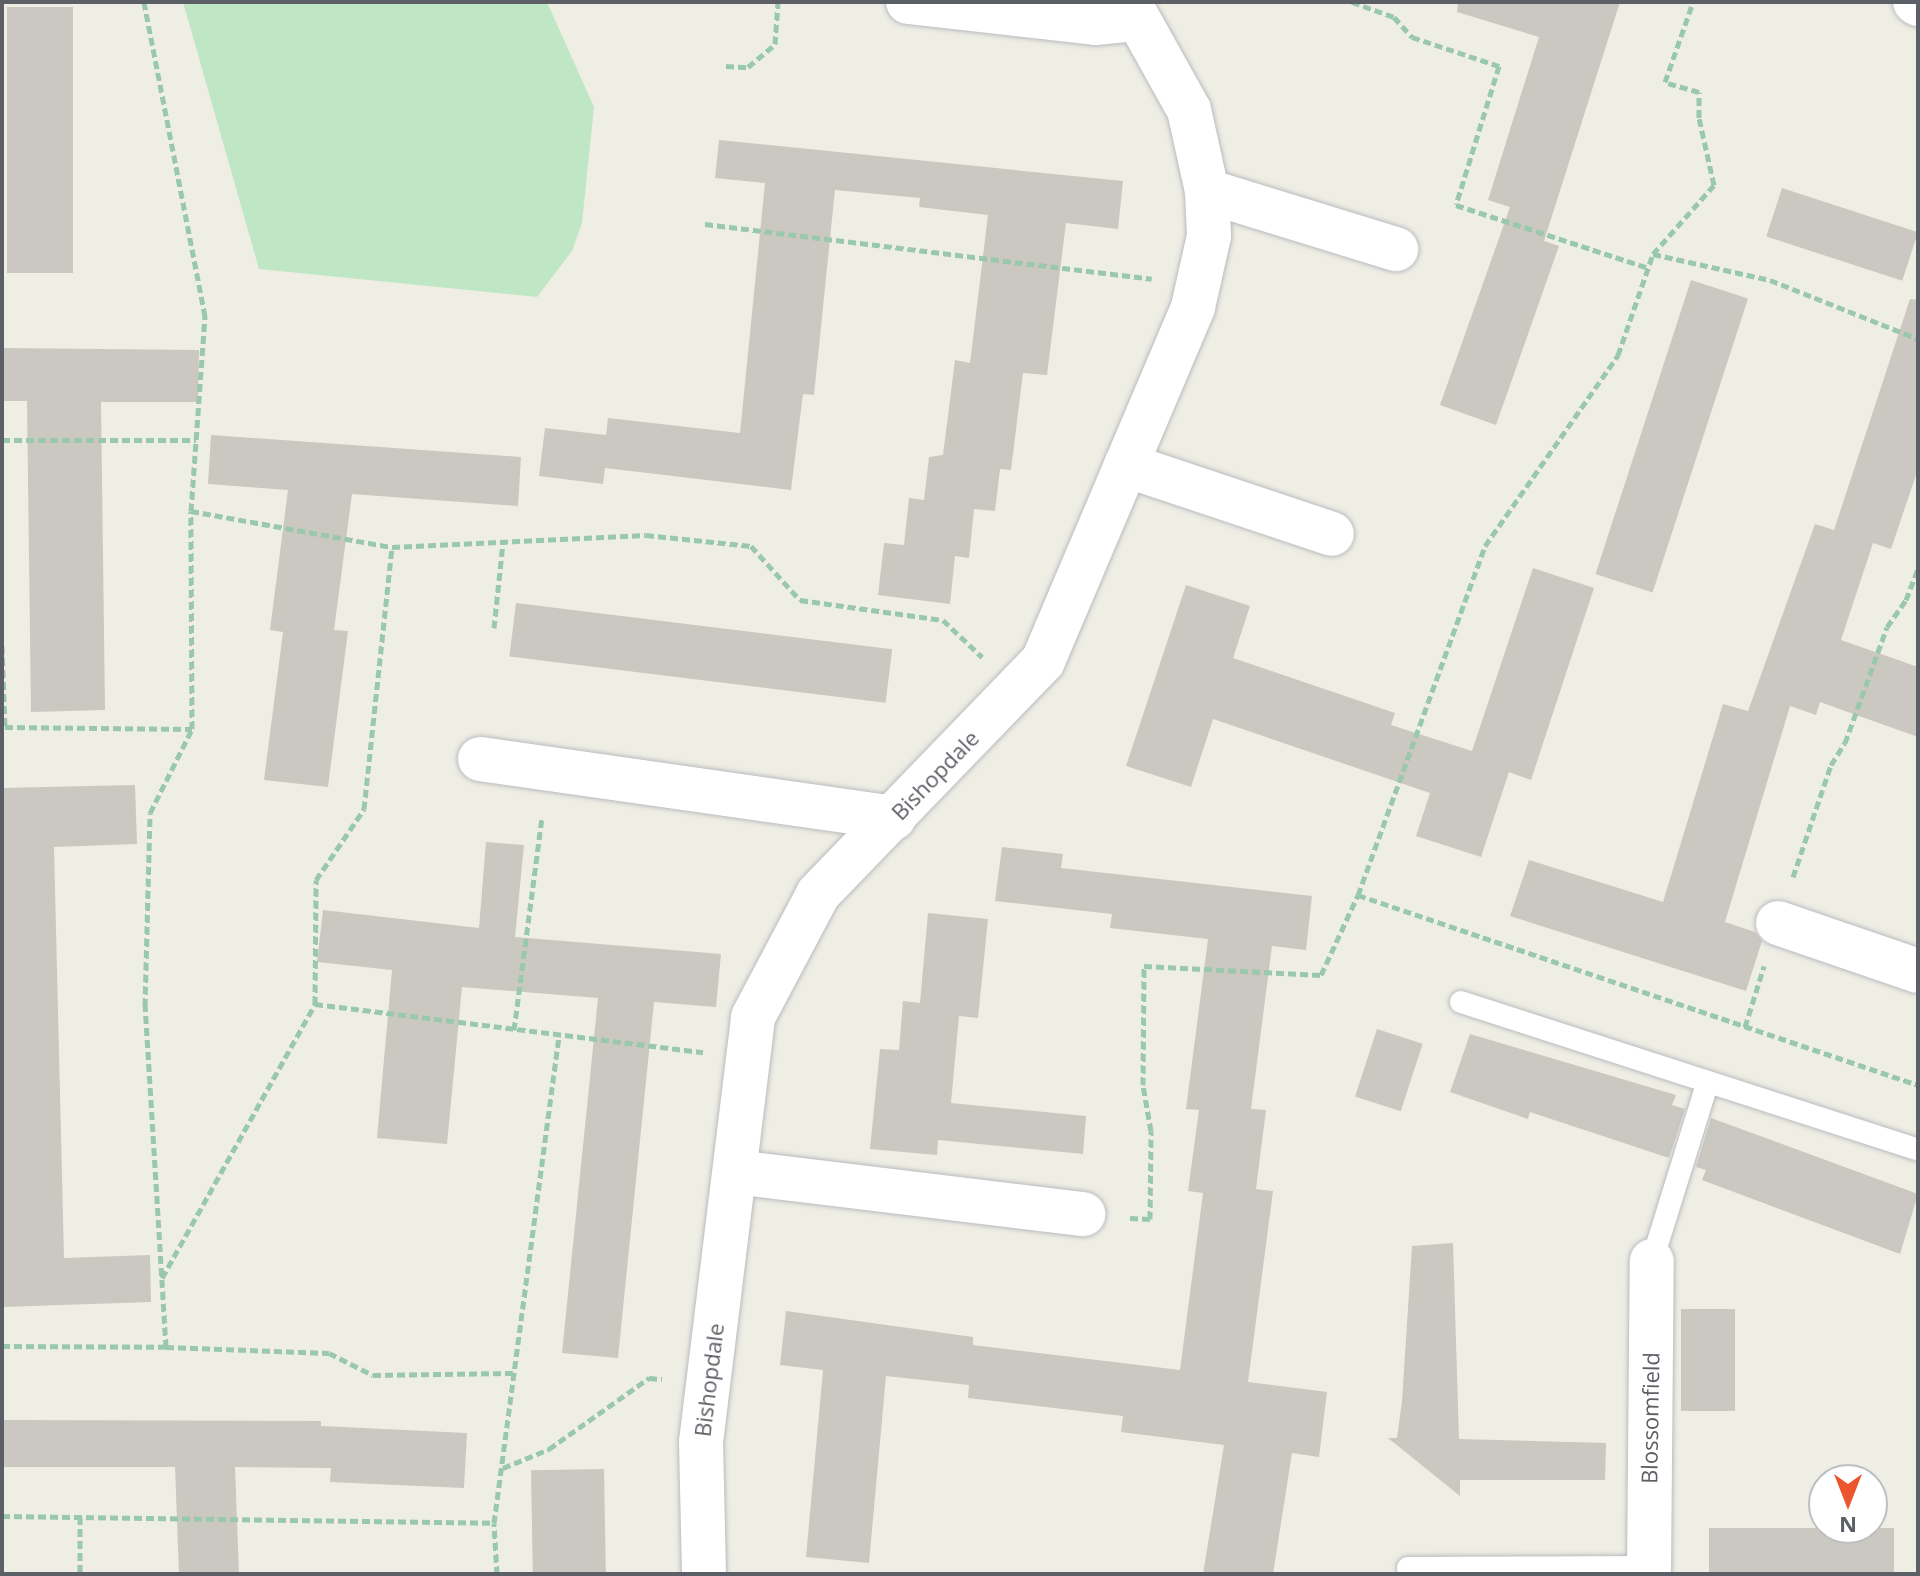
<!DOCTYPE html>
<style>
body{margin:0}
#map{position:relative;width:1920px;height:1576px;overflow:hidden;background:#efeee4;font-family:"Open Sans",sans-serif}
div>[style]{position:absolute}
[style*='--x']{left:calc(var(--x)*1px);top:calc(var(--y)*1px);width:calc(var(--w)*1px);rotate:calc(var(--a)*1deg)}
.green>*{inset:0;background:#c0e7c5}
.building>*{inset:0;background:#cac8c1;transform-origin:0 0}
.path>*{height:5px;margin-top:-2.5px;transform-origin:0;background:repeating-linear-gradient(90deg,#99c8ac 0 8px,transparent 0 12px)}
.roads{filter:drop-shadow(0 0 2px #b9bbc0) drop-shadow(0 0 2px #b9bbc0)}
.lane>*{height:22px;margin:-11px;padding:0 11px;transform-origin:11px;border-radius:11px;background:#fff}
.street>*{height:44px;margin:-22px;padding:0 22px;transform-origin:22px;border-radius:22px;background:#fff}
.secondary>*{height:44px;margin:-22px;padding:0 22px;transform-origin:22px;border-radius:22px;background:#fff}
span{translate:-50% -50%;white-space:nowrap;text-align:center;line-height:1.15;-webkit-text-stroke:7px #fff;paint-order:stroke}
.street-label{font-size:22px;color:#5c5f65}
.frame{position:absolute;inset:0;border:4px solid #5c5f65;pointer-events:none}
.north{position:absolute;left:1808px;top:1464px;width:80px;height:80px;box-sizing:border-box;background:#fff;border:2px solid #bebfc1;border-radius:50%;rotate:180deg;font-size:22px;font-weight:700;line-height:32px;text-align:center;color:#5c5f65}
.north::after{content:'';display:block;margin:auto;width:28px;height:36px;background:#eb562e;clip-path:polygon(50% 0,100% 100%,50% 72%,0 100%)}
</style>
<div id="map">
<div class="green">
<i style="clip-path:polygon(183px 2px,547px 2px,594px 107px,582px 223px,572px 251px,537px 297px,259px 269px)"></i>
</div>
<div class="building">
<i style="clip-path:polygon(1458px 2px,1620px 2px,1544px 241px,1559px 246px,1496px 425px,1440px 405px,1510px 207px,1488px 200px,1539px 37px,1457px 12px)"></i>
<i style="left:7px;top:7px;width:66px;height:266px"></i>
<i style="clip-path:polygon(719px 140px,1123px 181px,1118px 229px,1066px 223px,1047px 375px,1023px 373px,1011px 470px,1000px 469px,995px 511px,974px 509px,969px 558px,955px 556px,950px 604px,878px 595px,884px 543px,904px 545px,909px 498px,924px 500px,929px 457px,943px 455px,955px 360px,970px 363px,988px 215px,919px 207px,920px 198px,835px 190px,814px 395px,803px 394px,791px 490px,605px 468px,603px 484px,539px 476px,545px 428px,606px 435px,608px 418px,740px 433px,765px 183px,715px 178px)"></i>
<i style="left:1782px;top:188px;width:143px;height:51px;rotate:18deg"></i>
<i style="left:1691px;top:280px;width:60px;height:309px;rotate:18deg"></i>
<i style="clip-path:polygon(1910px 299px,1918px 300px,1918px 469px,1891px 549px,1873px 543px,1841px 640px,1918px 667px,1918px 737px,1820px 702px,1816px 715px,1790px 706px,1725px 922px,1755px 932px,1762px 941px,1746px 991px,1510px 916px,1529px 860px,1663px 902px,1723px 704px,1748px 711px,1815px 524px,1834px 530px)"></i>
<i style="clip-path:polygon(2px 348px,199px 350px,198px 402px,101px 402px,105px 710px,31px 712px,27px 401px,2px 401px)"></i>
<i style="clip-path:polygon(211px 435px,521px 457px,518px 506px,352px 494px,334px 630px,348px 631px,328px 787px,264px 780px,283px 632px,270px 630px,288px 490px,208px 484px)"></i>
<i style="clip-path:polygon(1533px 568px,1594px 588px,1531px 780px,1509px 772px,1481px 857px,1416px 836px,1430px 793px,1213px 719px,1191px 787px,1126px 766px,1186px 585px,1250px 606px,1233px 658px,1395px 713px,1391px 725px,1472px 751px)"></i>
<i style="left:516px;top:603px;width:379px;height:54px;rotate:7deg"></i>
<i style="clip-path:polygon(135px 785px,137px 844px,54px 847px,64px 1258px,150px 1255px,151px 1302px,2px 1307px,2px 788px)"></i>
<i style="clip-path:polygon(486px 842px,524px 845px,515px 937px,721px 954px,716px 1007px,654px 1002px,618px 1358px,562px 1353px,598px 998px,462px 987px,447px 1144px,377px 1138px,392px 970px,317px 962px,323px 910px,479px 928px)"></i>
<i style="clip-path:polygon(1002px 847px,1063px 854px,1061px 868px,1312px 896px,1306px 950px,1272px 946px,1251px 1109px,1266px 1110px,1256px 1189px,1273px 1191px,1248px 1382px,1327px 1392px,1319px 1457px,1292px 1453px,1273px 1574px,1203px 1574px,1224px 1445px,1121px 1432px,1123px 1416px,968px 1398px,969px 1385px,886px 1376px,869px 1563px,806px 1557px,823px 1370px,780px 1365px,786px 1311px,973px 1337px,973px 1345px,1180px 1370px,1203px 1193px,1188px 1191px,1199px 1110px,1186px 1109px,1208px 939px,1110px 928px,1112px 914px,995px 901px)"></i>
<i style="clip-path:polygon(928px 913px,988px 919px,978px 1018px,959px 1016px,951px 1103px,1086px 1116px,1083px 1154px,938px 1140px,937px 1155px,870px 1149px,880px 1049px,899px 1050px,903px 1001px,920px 1003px)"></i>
<i style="left:1377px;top:1029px;width:48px;height:71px;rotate:18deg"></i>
<i style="clip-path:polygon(1470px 1034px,1676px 1095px,1672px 1105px,1685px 1109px,1669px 1158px,1530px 1112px,1528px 1119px,1450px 1092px)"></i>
<i style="clip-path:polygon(1711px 1118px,1918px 1194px,1900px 1254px,1702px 1180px,1706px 1170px,1696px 1167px)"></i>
<i style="clip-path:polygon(1453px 1243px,1459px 1439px,1606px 1443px,1605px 1480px,1460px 1480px,1460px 1496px,1388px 1438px,1397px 1438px,1402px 1401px,1412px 1246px)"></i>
<i style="left:1681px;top:1309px;width:54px;height:102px"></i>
<i style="clip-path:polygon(2px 1420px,321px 1421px,321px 1426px,467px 1433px,464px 1488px,330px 1482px,331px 1468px,235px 1467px,239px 1574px,179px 1574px,175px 1467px,2px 1467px)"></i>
<i style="left:604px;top:1469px;width:105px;height:73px;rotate:89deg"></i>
<i style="left:1709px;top:1528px;width:185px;height:46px"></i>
</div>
<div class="path">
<i style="--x:1352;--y:2;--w:45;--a:19.7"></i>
<i style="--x:1394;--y:17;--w:27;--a:48"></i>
<i style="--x:1412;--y:37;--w:92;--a:18.4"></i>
<i style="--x:1499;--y:66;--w:145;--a:107.2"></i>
<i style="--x:1456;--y:205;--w:203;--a:18.1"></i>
<i style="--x:726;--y:66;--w:22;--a:3"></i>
<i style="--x:748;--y:67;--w:35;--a:-40"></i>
<i style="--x:775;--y:44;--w:42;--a:-85.9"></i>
<i style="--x:705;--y:224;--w:450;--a:7"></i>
<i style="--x:1653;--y:254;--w:120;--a:12.5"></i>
<i style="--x:1770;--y:280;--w:159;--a:21.7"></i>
<i style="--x:2;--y:440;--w:194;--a:0"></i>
<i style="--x:191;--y:511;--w:204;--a:10.2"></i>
<i style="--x:392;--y:547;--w:254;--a:-2.7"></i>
<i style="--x:646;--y:535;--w:106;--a:6"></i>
<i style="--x:751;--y:546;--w:73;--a:47.8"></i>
<i style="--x:800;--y:600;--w:144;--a:8"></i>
<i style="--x:943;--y:620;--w:54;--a:43.5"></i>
<i style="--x:494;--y:628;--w:86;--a:-84"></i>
<i style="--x:2;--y:646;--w:81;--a:87.9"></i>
<i style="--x:5;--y:727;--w:187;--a:0.6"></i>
<i style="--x:192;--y:729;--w:218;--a:-90.3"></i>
<i style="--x:191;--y:511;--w:196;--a:-85.9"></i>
<i style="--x:205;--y:316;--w:320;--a:-101"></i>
<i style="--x:1793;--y:877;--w:118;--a:-71.3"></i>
<i style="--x:1831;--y:765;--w:26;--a:-58"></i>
<i style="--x:1845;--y:743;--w:123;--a:-70.1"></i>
<i style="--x:1887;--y:627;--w:33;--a:-55"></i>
<i style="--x:1906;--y:600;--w:34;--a:-69"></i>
<i style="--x:1358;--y:895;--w:371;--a:-70"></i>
<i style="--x:1485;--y:546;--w:233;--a:-55.1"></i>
<i style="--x:1618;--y:355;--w:107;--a:-70.9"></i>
<i style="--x:1653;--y:254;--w:92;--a:-48.5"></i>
<i style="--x:1714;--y:185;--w:69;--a:-102.6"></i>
<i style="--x:1699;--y:118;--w:26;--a:-90"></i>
<i style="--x:1699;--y:92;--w:35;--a:-164"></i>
<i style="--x:1665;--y:82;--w:85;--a:-70.7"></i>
<i style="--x:315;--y:1004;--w:391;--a:7.1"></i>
<i style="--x:1745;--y:1027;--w:64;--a:-72.7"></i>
<i style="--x:514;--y:1030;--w:215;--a:-82.5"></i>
<i style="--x:1130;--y:1218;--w:20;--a:3"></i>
<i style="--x:1150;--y:1219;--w:88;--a:-89.3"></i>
<i style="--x:1151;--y:1131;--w:47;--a:-99.9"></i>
<i style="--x:1143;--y:1085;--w:119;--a:-89.5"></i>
<i style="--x:1144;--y:966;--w:177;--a:2.9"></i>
<i style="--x:1321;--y:975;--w:88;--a:-65.2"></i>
<i style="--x:1358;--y:895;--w:591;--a:18.74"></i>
<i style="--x:162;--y:1278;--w:314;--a:-60.8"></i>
<i style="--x:315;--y:1004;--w:124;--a:-89.5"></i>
<i style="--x:316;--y:880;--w:86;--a:-55.9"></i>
<i style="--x:364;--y:809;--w:263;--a:-83.9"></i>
<i style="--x:2;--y:1346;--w:164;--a:0.3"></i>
<i style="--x:166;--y:1347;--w:342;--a:-93.5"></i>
<i style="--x:145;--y:1006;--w:193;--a:-88.5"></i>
<i style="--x:150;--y:813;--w:94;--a:-63.4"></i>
<i style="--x:166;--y:1347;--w:163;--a:2.1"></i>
<i style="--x:329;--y:1353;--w:49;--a:26.6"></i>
<i style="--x:373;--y:1375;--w:141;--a:-0.8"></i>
<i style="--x:503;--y:1468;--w:50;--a:-22.4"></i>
<i style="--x:549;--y:1449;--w:123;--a:-35.4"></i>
<i style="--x:649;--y:1378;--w:13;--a:4"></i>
<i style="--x:2;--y:1516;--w:492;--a:0.8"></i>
<i style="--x:80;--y:1517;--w:57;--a:90"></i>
<i style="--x:497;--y:1574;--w:51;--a:-93.4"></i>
<i style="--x:494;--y:1523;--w:492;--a:-82.4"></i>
</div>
<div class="roads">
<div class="lane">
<i style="--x:1461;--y:1002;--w:479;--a:17.9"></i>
<i style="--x:1652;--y:1261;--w:185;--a:-72.7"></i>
<i style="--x:1408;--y:1568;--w:240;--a:-0.2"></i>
</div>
<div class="street">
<i style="--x:908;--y:2;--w:188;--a:6.4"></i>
<i style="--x:1095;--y:23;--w:41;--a:-5.6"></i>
<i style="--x:1207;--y:191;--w:198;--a:17.1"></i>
<i style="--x:1126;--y:465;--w:217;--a:18.5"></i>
<i style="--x:480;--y:759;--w:418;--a:8.1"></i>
<i style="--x:1778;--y:923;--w:148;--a:18.9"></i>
<i style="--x:735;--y:1172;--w:351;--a:6.9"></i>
<i style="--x:704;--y:1574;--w:132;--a:-91.3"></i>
<i style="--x:701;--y:1442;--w:428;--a:-83"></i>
<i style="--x:753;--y:1017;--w:139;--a:-62.1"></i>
<i style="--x:818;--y:894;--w:324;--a:-46"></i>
<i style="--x:1043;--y:661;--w:384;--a:-67"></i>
<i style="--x:1193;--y:307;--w:73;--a:-77.3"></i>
<i style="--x:1209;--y:236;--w:45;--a:-92.5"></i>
<i style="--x:1207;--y:191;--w:83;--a:-102.5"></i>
<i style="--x:1189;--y:110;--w:124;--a:-119.1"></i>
<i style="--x:1649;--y:1574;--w:313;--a:-89.5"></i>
</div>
<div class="secondary">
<i style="--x:1915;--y:2;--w:4;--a:34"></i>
</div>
</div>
<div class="street-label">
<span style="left:935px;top:775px;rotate:-46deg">Bishopdale</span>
<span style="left:709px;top:1380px;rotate:-83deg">Bishopdale</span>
<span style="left:1650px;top:1418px;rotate:-89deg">Blossomfield</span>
</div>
<div class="frame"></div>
<div class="north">N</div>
</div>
